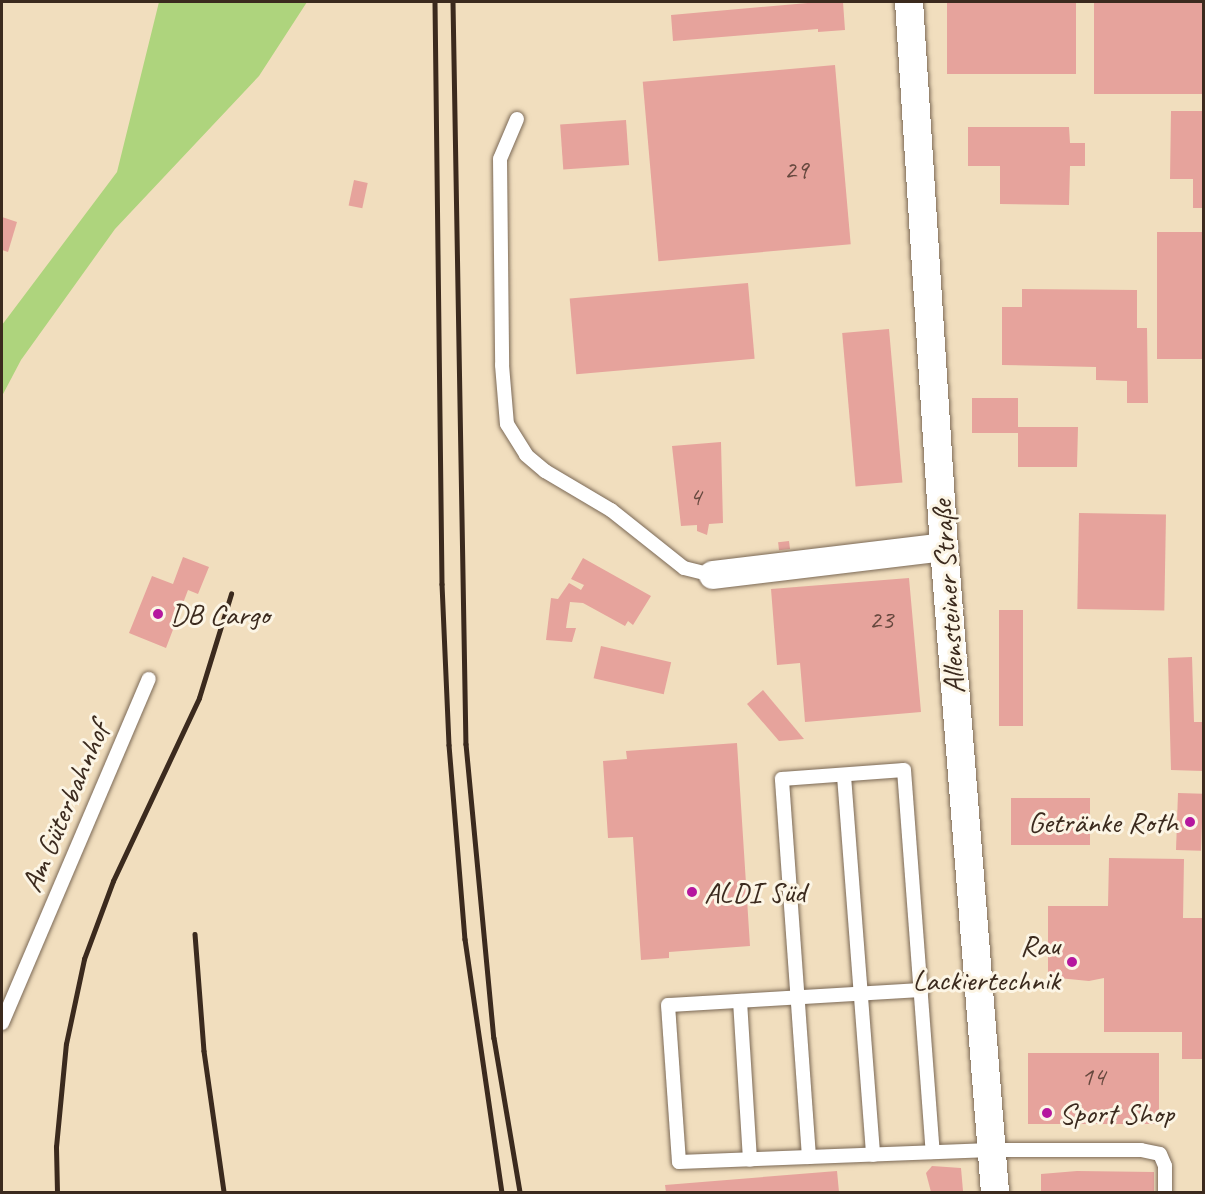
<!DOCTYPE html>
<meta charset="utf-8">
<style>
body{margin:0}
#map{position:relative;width:1205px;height:1194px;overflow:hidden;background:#f1debe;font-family:Caveat,sans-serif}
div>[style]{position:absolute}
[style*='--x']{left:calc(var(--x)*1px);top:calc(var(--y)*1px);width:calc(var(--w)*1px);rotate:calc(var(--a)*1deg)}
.green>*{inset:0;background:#aed47d}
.building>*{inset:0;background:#e6a39c;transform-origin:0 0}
.roads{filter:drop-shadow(0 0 2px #7b6956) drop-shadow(0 0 2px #7b6956)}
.lane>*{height:14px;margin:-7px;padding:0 7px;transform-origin:7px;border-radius:7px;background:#fff}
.street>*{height:28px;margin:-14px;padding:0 14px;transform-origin:14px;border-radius:14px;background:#fff}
.rail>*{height:4.5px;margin:-2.25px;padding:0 2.25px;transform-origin:2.25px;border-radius:2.25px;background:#3b2a1e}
.dots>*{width:16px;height:16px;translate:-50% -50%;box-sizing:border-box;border:3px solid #fcf5e5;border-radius:50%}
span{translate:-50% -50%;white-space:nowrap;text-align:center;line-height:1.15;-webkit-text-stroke:6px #fcf5e5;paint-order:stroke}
.number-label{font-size:27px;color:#66483e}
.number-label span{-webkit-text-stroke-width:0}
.street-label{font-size:30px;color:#3b2a1e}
.poi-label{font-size:30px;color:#3b2a1e}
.left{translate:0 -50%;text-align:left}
.right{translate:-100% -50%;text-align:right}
.frame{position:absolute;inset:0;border:3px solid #3b2a1e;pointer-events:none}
</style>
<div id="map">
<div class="green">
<i style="clip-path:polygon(159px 2px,307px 2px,259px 76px,115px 229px,21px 360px,2px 396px,2px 325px,117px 172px)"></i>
</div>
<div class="building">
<i style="clip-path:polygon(819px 2px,843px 2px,845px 30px,818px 32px,818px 29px,673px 41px,671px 15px)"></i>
<i style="left:947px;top:2px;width:129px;height:72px"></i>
<i style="left:1094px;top:2px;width:109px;height:92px"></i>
<i style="left:835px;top:65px;width:180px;height:193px;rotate:85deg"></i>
<i style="clip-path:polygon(1171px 111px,1203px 111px,1203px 208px,1193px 208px,1193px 179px,1170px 179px)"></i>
<i style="left:626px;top:120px;width:45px;height:66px;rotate:86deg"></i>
<i style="clip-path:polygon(968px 127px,1069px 127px,1070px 143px,1085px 143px,1085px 166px,1070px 166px,1069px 205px,1000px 204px,1000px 166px,968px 166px)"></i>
<i style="left:354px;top:180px;width:14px;height:26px;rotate:12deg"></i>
<i style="clip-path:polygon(2px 217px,17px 222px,8px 252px,2px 250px)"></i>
<i style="left:1157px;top:232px;width:46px;height:127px"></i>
<i style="left:748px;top:283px;width:76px;height:179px;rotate:85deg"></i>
<i style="clip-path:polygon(1022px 289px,1137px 290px,1137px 328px,1147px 328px,1148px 403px,1127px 403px,1127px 381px,1096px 380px,1096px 367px,1002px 365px,1002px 307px,1022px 307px)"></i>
<i style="left:889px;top:329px;width:154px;height:47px;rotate:85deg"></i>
<i style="clip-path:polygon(972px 398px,1018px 398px,1018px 427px,1078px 427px,1077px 467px,1018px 467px,1018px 433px,972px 433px)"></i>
<i style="clip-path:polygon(721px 442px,723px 523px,709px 524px,707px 535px,697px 531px,697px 525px,681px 526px,672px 446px)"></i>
<i style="left:1079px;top:513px;width:87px;height:96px;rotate:1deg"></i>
<i style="left:789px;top:541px;width:8px;height:11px;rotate:83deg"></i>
<i style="clip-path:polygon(183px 557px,209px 567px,198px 594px,188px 590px,166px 648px,129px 633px,152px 576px,173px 584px)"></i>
<i style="clip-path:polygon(583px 558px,651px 596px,633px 625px,628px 621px,625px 626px,583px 603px,570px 602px,566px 628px,576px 628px,572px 642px,546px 640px,551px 598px,558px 599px,569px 583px,581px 590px,584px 585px,571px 579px)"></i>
<i style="clip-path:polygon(909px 578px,921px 712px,805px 722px,800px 663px,777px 665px,771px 589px)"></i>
<i style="left:999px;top:610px;width:24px;height:116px"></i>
<i style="left:601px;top:646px;width:72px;height:33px;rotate:13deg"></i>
<i style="clip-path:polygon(1192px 657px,1194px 722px,1203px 722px,1203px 771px,1171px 770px,1168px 658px)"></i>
<i style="clip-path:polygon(763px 690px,804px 739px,779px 741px,747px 704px)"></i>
<i style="clip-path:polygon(737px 743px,750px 946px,669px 952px,669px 958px,641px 960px,633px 837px,608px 838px,603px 761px,627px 759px,626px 751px)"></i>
<i style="left:1178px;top:793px;width:25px;height:57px;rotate:2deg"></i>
<i style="left:1090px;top:798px;width:47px;height:79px;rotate:90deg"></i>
<i style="clip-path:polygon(1109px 858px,1184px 859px,1183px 918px,1203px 918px,1203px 1059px,1182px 1059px,1182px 1032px,1104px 1032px,1104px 978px,1089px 981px,1048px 977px,1048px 906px,1108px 906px)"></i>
<i style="left:1028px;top:1053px;width:131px;height:71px"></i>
<i style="clip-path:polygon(932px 1166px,961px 1168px,963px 1191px,931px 1192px,926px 1173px)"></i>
<i style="clip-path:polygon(837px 1171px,839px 1192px,666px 1192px,665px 1185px)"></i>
<i style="clip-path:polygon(1077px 1171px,1154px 1172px,1154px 1192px,1041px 1192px,1041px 1174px)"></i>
</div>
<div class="roads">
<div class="lane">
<i style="--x:517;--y:119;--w:43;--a:113"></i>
<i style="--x:500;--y:159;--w:206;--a:89.4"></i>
<i style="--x:502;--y:365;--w:59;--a:85.2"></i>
<i style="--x:507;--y:424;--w:36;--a:58"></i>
<i style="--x:526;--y:455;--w:25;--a:40"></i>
<i style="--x:545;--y:471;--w:77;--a:30.6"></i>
<i style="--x:611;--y:510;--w:93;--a:38.5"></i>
<i style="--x:684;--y:568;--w:30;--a:14"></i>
<i style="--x:844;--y:776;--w:380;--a:85.6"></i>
<i style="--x:922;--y:990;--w:254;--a:176.6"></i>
<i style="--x:668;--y:1005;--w:157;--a:86"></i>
<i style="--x:679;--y:1162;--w:312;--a:-2.2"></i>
<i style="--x:991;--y:1150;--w:150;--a:0"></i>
<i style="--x:1141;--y:1150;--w:19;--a:12"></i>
<i style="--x:1160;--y:1154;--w:13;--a:67"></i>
<i style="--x:1165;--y:1166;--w:26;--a:90"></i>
<i style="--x:740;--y:1001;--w:159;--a:86.4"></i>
<i style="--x:2;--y:1023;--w:374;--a:-66.9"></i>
<i style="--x:809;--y:1157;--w:379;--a:-94.1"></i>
<i style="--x:782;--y:779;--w:122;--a:-4.2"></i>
<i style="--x:904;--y:770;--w:383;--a:85.7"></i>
</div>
<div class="street">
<i style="--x:909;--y:2;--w:546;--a:86.33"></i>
<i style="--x:944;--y:547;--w:647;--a:85.48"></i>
<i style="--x:713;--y:575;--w:233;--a:-6.9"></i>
</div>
</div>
<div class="rail">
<i style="--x:435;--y:2;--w:582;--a:89.31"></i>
<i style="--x:442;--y:584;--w:161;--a:87.5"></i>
<i style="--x:449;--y:745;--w:195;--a:85.3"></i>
<i style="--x:465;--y:939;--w:256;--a:81.7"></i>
<i style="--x:453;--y:2;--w:742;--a:89"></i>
<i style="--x:466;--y:744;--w:295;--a:84.6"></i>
<i style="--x:494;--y:1038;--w:156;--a:80.4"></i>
<i style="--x:195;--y:934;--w:117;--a:85.6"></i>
<i style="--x:204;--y:1051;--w:142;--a:81.9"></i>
<i style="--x:57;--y:1192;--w:45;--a:-91.3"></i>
<i style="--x:56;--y:1147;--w:103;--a:-84.5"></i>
<i style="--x:66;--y:1044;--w:87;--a:-78"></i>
<i style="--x:84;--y:959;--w:83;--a:-69.6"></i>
<i style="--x:113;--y:881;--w:202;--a:-64.8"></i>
<i style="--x:199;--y:698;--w:109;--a:-72.9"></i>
</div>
<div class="dots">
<i style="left:158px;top:614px;background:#b5179e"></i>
<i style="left:1190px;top:822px;background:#b5179e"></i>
<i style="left:692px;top:892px;background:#b5179e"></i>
<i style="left:1072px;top:962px;background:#b5179e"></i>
<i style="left:1047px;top:1113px;background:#b5179e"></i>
</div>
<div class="number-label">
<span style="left:796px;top:170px">29</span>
<span style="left:695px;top:497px">4</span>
<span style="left:881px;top:620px">23</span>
<span style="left:1093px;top:1077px">14</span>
</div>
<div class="street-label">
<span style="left:948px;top:597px;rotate:-94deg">Allensteiner Straße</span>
<span style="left:65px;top:807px;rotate:-67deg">Am Güterbahnhof</span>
</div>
<div class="poi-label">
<span class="left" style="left:170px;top:614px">DB Cargo</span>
<span class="right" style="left:1178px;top:822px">Getränke Roth</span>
<span class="left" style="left:704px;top:892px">ALDI Süd</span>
<span class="right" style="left:1060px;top:962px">Rau<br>Lackiertechnik</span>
<span class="left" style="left:1059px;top:1113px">Sport Shop</span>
</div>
<div class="frame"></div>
</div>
